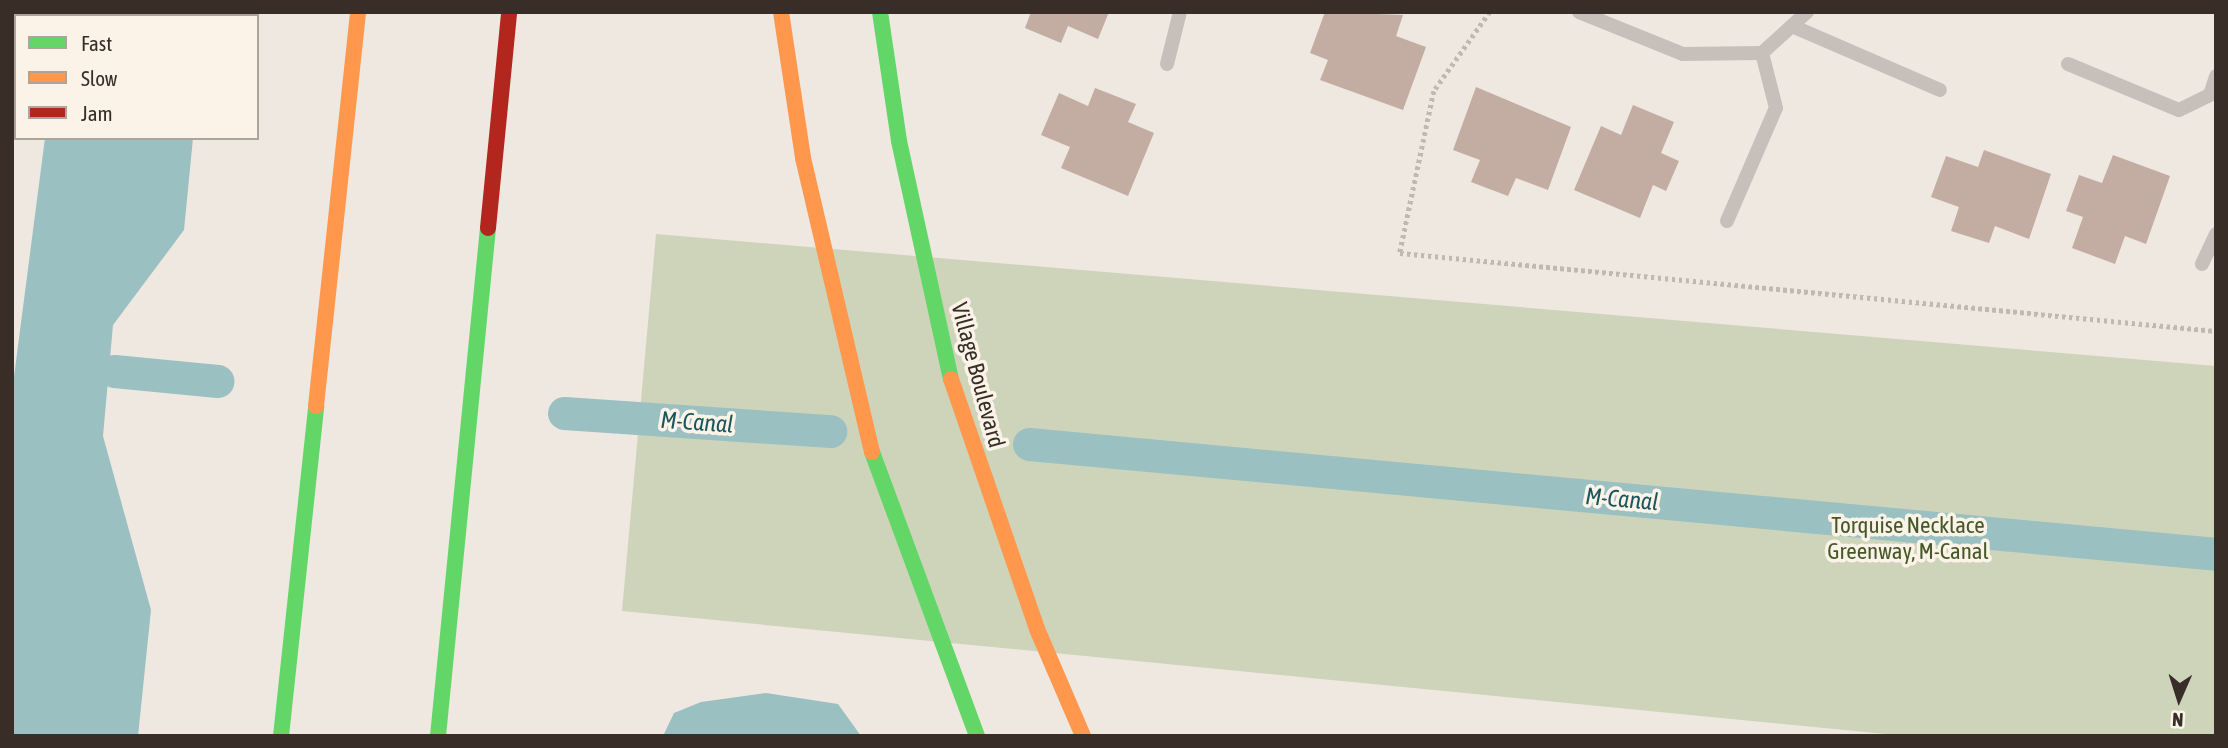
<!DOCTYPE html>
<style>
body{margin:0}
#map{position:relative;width:2228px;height:748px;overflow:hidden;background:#eee8e1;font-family:"Asap Condensed",sans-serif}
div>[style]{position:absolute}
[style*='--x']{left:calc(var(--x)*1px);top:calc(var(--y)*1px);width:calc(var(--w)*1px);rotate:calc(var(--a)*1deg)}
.green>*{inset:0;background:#ced4ba}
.water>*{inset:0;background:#9bc0c1}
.canal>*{height:33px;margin:-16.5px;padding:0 16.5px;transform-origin:16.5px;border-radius:16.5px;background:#9bc0c1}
.building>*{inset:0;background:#c3aca1}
.path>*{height:4.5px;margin-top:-2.25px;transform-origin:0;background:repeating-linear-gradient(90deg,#c0b9b2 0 3.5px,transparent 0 7px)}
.lane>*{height:14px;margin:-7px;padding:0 7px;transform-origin:7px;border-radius:7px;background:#c7c0ba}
.fast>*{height:16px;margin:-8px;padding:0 8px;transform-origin:8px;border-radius:8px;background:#63d668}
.slow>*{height:16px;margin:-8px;padding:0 8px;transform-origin:8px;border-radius:8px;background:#ff974d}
.jam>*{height:16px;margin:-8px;padding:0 8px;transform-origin:8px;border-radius:8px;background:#b3261e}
span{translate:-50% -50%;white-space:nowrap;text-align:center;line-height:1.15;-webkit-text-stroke:7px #fbf3e8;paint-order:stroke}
.street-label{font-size:23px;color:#382d27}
.park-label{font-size:23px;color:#465829}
.water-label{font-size:24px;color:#1a565d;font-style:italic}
.frame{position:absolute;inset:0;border:14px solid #382d27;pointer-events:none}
.legend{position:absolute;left:14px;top:14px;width:245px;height:126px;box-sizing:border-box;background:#fbf3e8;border:2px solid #ada49b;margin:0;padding:9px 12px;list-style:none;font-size:21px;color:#382d27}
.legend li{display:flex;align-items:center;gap:14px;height:35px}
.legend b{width:35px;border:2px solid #ada49b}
.north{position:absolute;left:2144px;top:664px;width:70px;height:70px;-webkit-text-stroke:5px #fbf3e8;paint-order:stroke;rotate:183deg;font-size:19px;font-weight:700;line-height:28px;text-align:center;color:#382d27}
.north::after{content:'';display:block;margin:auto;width:24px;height:32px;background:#382d27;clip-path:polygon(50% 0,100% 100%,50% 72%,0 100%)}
</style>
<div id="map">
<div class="green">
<i style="clip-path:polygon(656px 234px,2216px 366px,2216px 736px,1906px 736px,622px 611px)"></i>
</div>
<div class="water">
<i style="clip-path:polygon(64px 12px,205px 12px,63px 16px)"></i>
<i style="clip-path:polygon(45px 138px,193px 138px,184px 230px,113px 325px,103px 436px,151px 610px,138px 736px,12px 736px,12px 392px)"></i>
<i style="clip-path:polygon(766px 693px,838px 704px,861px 736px,663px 736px,674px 713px,701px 702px)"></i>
</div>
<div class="canal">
<i style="--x:114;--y:371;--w:104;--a:5.5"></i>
<i style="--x:564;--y:413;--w:267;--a:3.9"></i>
<i style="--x:1029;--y:444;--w:1192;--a:5.29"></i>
</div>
<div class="building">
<i style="clip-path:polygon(1031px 12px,1109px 12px,1098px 39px,1068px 26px,1061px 43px,1025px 28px)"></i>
<i style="clip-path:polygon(1325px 12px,1403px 15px,1396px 36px,1426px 47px,1403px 110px,1320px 80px,1328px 60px,1310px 53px)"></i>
<i style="clip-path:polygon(1476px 87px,1571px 127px,1548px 190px,1516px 178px,1508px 196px,1471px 182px,1480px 160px,1453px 150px)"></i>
<i style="clip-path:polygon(1095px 88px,1136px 104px,1128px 122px,1154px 133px,1128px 196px,1061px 168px,1070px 147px,1041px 135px,1059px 93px,1088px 106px)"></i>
<i style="clip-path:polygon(1633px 105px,1674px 122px,1661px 153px,1679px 161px,1666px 191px,1653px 185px,1640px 218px,1574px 190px,1601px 126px,1621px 135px)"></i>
<i style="clip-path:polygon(1984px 150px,2051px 174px,2029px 239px,1995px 226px,1989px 243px,1951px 231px,1959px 207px,1931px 197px,1946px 156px,1978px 167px)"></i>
<i style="clip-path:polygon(2113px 155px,2170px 176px,2146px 244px,2125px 236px,2115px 264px,2072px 248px,2083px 217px,2066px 211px,2079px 175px,2102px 183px)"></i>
</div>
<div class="path">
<i style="--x:1490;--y:12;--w:97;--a:125.3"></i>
<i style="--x:1434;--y:91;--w:166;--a:101.9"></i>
<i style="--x:1400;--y:253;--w:820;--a:5.46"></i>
</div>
<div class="lane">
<i style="--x:1579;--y:12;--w:112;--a:22"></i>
<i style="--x:1683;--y:54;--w:79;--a:-0.7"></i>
<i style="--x:1762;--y:53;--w:61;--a:-42.3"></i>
<i style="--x:1792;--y:26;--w:161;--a:23.4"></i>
<i style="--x:1167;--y:64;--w:54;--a:-76"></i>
<i style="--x:2068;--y:64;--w:120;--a:22.5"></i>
<i style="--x:2179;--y:110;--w:34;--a:-26"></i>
<i style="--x:2210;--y:95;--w:20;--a:-72"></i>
<i style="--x:1727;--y:221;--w:123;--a:-66.6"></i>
<i style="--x:1776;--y:108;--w:57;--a:-104.3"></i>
<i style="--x:2202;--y:264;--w:33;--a:-65"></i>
</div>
<div class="fast">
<i style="--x:880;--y:12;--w:130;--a:81.6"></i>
<i style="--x:899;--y:141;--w:244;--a:77.7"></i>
<i style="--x:872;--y:452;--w:303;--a:69.7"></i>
<i style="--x:281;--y:736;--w:332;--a:-83.9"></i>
<i style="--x:438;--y:736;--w:510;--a:-84.38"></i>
</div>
<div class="slow">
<i style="--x:781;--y:12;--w:148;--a:81.4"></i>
<i style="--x:803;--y:158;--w:302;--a:76.8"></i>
<i style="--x:951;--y:379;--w:264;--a:71"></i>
<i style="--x:1037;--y:629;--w:116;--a:66.7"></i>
<i style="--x:316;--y:406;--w:396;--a:-83.9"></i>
</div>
<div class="jam">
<i style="--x:488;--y:228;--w:217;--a:-84.4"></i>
</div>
<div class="street-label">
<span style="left:978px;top:375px;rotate:75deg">Village Boulevard</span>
</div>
<div class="park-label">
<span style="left:1908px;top:538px">Torquise Necklace<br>Greenway, M-Canal</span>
</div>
<div class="water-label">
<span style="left:697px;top:422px;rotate:4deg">M-Canal</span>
<span style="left:1622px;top:499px;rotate:5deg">M-Canal</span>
</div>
<div class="frame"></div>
<ul class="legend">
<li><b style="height:9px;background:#63d668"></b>Fast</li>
<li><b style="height:9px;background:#ff974d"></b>Slow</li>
<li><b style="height:9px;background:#b3261e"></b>Jam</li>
</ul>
<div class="north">N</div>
</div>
